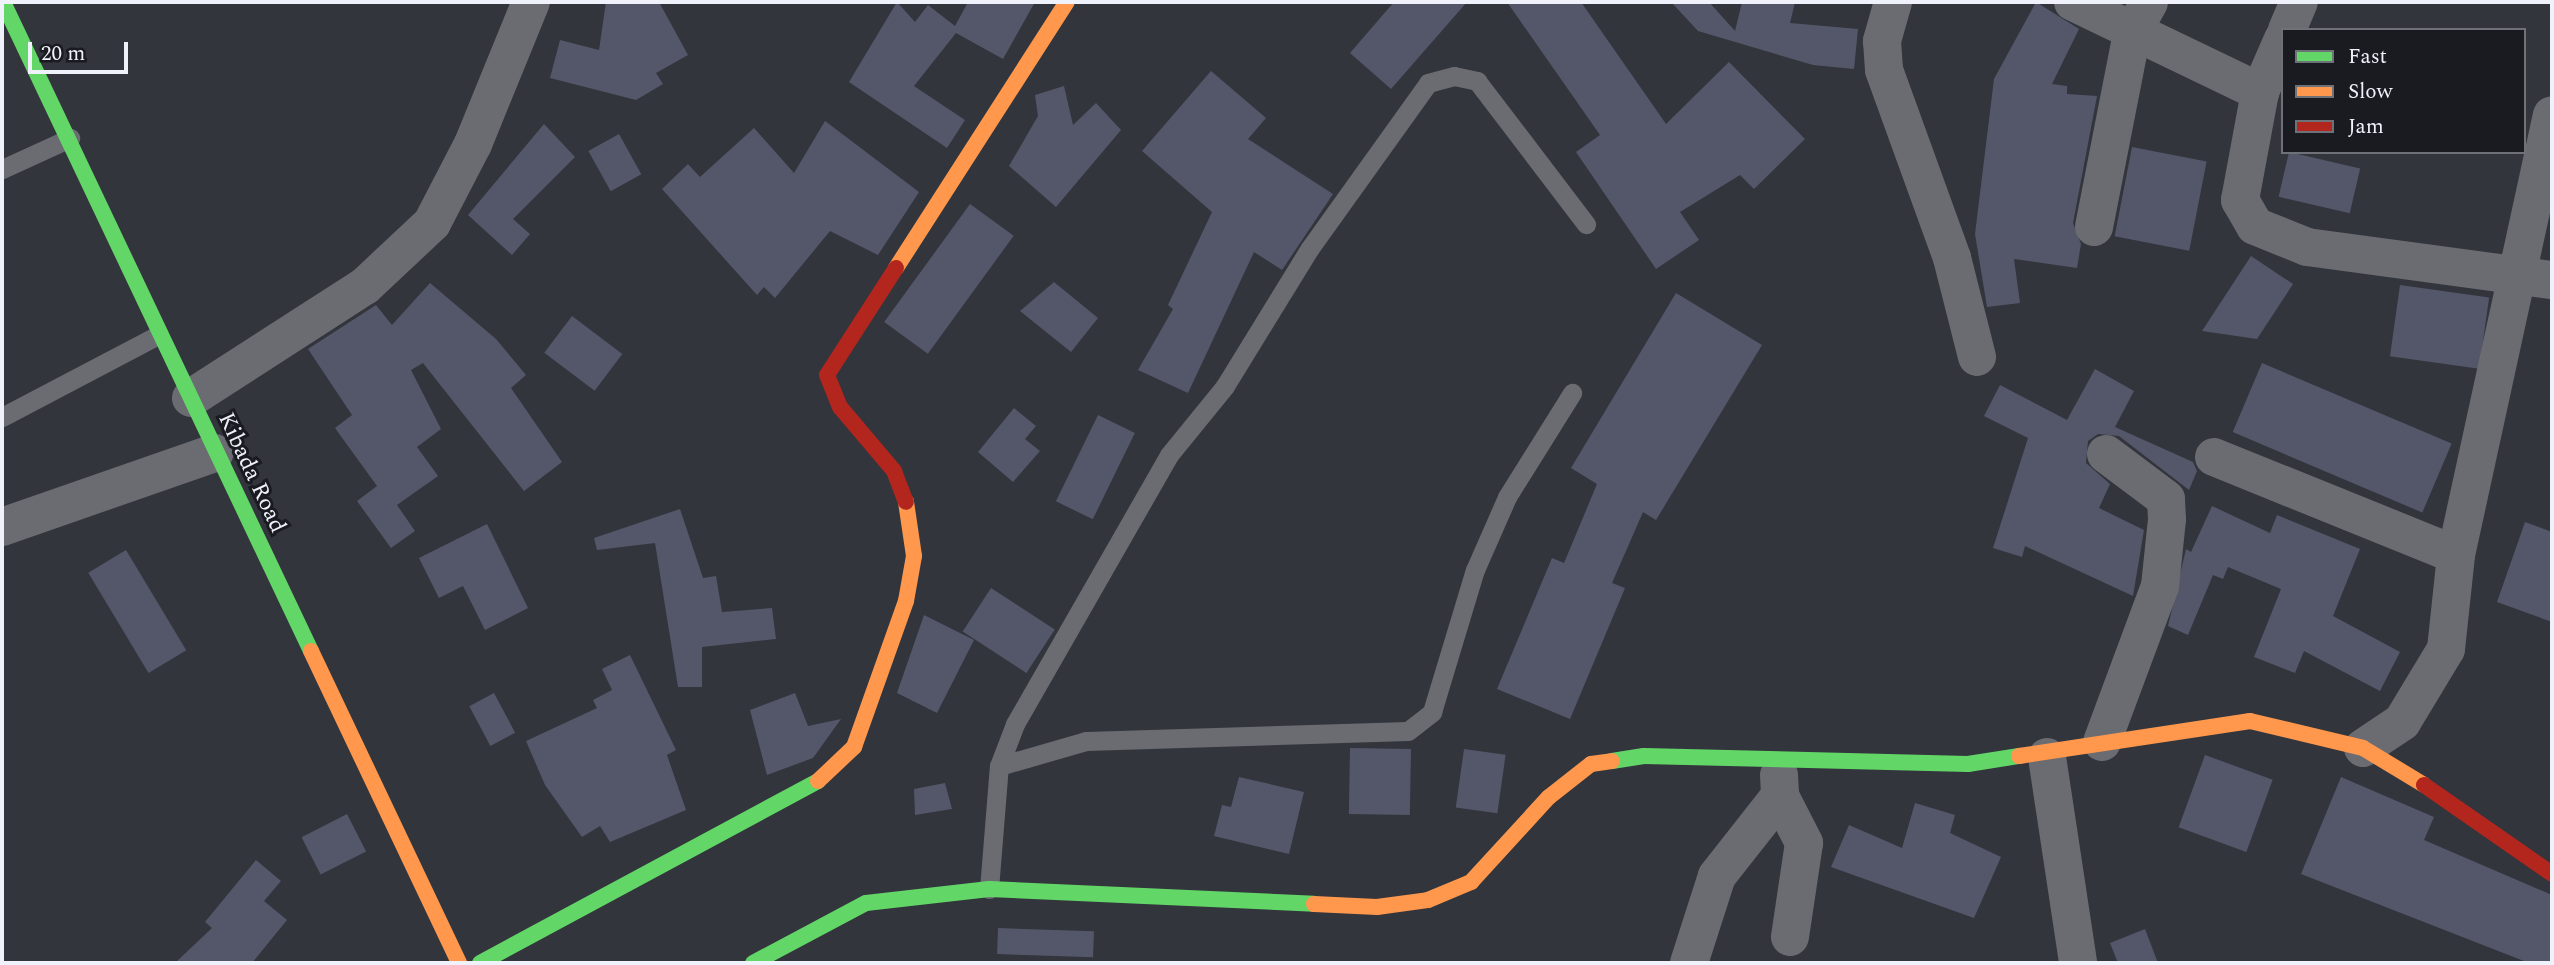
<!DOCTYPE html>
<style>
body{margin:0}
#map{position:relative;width:2554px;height:965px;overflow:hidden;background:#32353c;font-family:Spectral,serif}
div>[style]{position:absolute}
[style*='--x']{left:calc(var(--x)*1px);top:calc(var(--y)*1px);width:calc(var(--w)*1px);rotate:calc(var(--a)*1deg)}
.building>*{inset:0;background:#54576a;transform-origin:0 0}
.lane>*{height:19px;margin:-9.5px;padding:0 9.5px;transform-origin:9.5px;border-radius:9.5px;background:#6b6c72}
.street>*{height:38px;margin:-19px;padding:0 19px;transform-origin:19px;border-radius:19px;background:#6b6c72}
.fast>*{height:16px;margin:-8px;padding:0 8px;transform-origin:8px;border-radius:8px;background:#63d668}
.slow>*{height:16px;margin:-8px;padding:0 8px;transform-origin:8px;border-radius:8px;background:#ff974d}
.jam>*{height:16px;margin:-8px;padding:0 8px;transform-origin:8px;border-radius:8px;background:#b3261e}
span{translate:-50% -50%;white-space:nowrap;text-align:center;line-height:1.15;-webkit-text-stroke:6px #191b20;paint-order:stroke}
.street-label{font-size:23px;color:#f0f2fb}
.frame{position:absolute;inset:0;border:4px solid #f0f2fb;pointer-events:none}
.legend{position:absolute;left:2281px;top:28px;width:245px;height:126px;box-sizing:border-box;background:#191b20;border:2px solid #6f7178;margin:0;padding:9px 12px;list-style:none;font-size:21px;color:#f0f2fb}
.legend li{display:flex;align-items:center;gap:14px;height:35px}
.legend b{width:35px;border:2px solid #6f7178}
.scale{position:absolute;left:28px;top:42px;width:100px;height:32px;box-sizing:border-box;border:4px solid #f0f2fb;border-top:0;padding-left:9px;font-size:21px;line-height:24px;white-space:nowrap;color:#f0f2fb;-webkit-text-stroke:5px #191b20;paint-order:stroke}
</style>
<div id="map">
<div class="building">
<i style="clip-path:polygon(606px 2px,659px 2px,688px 55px,656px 73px,663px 84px,636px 100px,550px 78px,560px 40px,599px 50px)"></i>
<i style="clip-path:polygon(897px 2px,915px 22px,928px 5px,955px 26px,968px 2px,1035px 2px,1003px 59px,956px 33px,914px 86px,965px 120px,947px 148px,849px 82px)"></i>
<i style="clip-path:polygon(1394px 2px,1467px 2px,1391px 89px,1350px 53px)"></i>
<i style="clip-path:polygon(1507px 2px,1581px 2px,1666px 124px,1729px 62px,1805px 139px,1754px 189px,1740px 175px,1680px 212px,1699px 240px,1656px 269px,1576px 152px,1600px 135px)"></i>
<i style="clip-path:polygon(1671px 2px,1709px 2px,1735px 31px,1742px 2px,1795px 2px,1790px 23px,1858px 29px,1854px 69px,1813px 65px,1698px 31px)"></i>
<i style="clip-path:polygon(2036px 2px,2079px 29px,2052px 84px,2067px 86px,2067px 94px,2097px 96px,2073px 223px,2081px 244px,2077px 268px,2014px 259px,2020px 303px,1987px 307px,1975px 234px,1994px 79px)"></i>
<i style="clip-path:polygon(1211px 71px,1266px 118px,1248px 139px,1333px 194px,1282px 270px,1254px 252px,1188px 393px,1138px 370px,1173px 309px,1168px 305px,1212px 212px,1142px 151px)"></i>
<i style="clip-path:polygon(1064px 86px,1073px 125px,1096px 103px,1121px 130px,1056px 207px,1009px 166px,1038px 116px,1035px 95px)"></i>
<i style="clip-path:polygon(825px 121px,919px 192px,878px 255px,830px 231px,775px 298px,764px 287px,757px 295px,662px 189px,688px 164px,700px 177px,754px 128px,794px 173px)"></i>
<i style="clip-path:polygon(544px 124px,575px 157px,513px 219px,530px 234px,512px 255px,468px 215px)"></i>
<i style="left:619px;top:134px;width:46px;height:35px;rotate:61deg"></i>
<i style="left:2132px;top:147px;width:76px;height:91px;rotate:11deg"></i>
<i style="left:2289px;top:152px;width:73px;height:46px;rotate:13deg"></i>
<i style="left:970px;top:204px;width:54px;height:146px;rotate:36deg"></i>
<i style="clip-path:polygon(2251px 256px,2293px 284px,2257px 339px,2202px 331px)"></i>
<i style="clip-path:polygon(1054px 282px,1098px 318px,1071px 352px,1020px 311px)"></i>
<i style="clip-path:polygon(430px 283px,496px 339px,526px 375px,511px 388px,562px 462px,524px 491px,423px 363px,411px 370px,441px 429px,417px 447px,438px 476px,397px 505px,415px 531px,391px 548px,357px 501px,377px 486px,335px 428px,352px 415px,308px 349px,376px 305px,392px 325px)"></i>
<i style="left:2400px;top:285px;width:90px;height:72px;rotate:8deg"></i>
<i style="clip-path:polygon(1676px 293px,1762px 345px,1656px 520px,1643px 512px,1612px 583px,1625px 588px,1570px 719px,1497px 689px,1552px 558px,1564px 563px,1597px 484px,1571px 468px)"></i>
<i style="left:572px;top:316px;width:63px;height:46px;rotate:37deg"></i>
<i style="left:2262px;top:363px;width:206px;height:75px;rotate:23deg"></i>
<i style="clip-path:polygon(2095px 369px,2134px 391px,2115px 427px,2193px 462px,2197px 471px,2189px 490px,2119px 436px,2098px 434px,2088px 441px,2086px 463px,2110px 484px,2099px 508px,2144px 530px,2133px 596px,2025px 546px,2022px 557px,1993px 548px,2028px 438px,1984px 416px,2000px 385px,2067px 420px)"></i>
<i style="clip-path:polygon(1014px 408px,1036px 426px,1025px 439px,1040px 451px,1013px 482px,978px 452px)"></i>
<i style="left:1098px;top:415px;width:41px;height:96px;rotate:26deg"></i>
<i style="clip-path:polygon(2212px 506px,2270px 533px,2277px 515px,2360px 549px,2333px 616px,2400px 652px,2380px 691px,2304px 651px,2295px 673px,2254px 657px,2281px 589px,2228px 567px,2223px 579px,2213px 575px,2188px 635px,2168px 626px,2186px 549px,2191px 552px)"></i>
<i style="clip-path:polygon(680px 509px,703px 578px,716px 576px,722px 612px,772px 608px,776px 639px,702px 647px,702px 687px,678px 687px,655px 543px,597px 550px,594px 538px)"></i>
<i style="clip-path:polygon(2525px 522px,2552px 532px,2552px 622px,2497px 602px)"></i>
<i style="clip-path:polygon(487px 524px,528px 608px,485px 630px,463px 586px,439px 598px,419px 558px)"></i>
<i style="left:126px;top:550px;width:117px;height:44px;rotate:59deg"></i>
<i style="left:991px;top:588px;width:76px;height:52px;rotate:33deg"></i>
<i style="clip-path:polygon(924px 615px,974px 640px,937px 713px,897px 693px)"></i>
<i style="clip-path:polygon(630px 655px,676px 750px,667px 755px,686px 810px,610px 842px,600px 826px,582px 837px,545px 785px,526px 741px,597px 708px,593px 700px,612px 690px,602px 669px)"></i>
<i style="left:494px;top:693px;width:45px;height:28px;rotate:62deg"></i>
<i style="clip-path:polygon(795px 693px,808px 726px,841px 719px,813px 758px,767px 775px,750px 710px)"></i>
<i style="left:1350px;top:748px;width:61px;height:66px;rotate:1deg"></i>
<i style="left:1464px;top:749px;width:42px;height:59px;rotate:8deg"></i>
<i style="left:2205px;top:755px;width:72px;height:77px;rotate:20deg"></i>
<i style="clip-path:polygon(1239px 777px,1304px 792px,1289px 854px,1214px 836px,1222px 805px,1231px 807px)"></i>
<i style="clip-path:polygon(2341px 777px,2434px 817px,2424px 840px,2552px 895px,2552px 963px,2529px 963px,2301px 874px)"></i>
<i style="clip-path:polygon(945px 783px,952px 809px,915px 815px,914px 789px)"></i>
<i style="clip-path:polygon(1915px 803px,1955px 815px,1950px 833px,2001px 857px,1974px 918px,1831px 867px,1849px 825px,1902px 848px)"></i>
<i style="left:347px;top:814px;width:42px;height:51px;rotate:63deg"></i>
<i style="clip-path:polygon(256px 860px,281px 881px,264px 901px,287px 920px,252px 963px,175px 963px,212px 928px,205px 922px)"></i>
<i style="left:998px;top:928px;width:96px;height:26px;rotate:2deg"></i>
<i style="clip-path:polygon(2145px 929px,2158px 963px,2118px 963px,2110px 943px)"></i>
</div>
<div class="lane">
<i style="--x:2;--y:169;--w:75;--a:-24.5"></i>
<i style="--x:2;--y:417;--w:176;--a:-27.7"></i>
<i style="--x:999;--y:766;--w:45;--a:-69.1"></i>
<i style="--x:1015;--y:724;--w:310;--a:-60.2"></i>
<i style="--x:1169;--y:455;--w:89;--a:-50.9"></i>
<i style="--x:1225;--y:386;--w:162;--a:-58.4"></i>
<i style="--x:1310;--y:248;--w:203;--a:-54.4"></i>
<i style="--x:1428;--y:83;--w:27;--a:-15"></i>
<i style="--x:1454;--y:76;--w:24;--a:12"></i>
<i style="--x:1477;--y:81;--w:180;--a:52.7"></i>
<i style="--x:989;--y:889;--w:123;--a:-85.4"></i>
<i style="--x:999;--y:766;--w:91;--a:-16"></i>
<i style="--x:1086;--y:741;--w:322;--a:-1.8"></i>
<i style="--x:1408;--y:731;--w:31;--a:-38"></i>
<i style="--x:1432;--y:712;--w:148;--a:-73.2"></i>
<i style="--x:1475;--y:570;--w:80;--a:-66.3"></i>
<i style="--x:1507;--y:497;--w:123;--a:-58"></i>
</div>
<div class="street">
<i style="--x:1893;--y:2;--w:41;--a:105.8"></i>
<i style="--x:1882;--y:41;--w:29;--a:86"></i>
<i style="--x:1884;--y:70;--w:200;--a:70.1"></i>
<i style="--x:1952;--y:258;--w:102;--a:75.8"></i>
<i style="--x:2073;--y:2;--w:208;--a:25.7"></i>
<i style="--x:2287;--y:30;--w:30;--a:-67"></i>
<i style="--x:2283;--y:39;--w:58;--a:113.5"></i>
<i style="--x:2260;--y:92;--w:110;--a:100.5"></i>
<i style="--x:2240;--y:200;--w:30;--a:60"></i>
<i style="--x:2255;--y:226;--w:56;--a:22"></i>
<i style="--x:2307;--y:247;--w:247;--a:7.7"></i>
<i style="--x:2094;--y:227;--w:198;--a:-78.9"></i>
<i style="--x:2132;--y:33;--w:35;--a:-61"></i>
<i style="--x:191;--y:398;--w:207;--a:-32.8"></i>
<i style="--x:365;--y:286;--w:92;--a:-43.2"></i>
<i style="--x:432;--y:223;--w:89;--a:-62.6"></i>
<i style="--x:473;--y:144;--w:153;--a:-67.8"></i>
<i style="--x:2214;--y:457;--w:261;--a:22"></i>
<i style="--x:2;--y:527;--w:225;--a:-19.2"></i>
<i style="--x:2102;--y:742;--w:166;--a:-69.6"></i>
<i style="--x:2160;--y:586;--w:67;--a:-84"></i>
<i style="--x:2167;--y:519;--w:20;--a:-93"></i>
<i style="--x:2166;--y:499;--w:75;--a:-143.1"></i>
<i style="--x:2363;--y:748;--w:47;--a:-33.7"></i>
<i style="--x:2402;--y:722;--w:85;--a:-58.9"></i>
<i style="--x:2446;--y:649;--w:95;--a:-83.9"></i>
<i style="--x:2456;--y:555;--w:450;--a:-77.7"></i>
<i style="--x:2047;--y:757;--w:208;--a:81.4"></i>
<i style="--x:1779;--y:775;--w:21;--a:87"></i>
<i style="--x:1780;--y:796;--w:53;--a:62.9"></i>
<i style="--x:1804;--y:843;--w:95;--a:98.5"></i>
<i style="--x:1689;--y:963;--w:91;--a:-72.2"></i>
<i style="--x:1717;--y:876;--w:102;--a:-51.8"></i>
</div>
<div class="fast">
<i style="--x:3;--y:2;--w:718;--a:64.61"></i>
<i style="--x:1612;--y:761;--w:32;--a:-9"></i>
<i style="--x:1644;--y:756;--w:324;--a:1.4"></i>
<i style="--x:1968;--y:764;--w:52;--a:-8.9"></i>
<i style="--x:480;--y:963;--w:384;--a:-28.3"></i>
<i style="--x:753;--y:963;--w:128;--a:-28"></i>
<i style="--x:866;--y:903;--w:124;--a:-6.5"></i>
<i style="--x:989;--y:889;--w:325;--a:2.6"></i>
</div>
<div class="slow">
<i style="--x:896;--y:268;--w:316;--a:-57.3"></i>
<i style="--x:311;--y:651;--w:345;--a:64.6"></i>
<i style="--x:2019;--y:756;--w:234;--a:-8.6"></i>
<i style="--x:2250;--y:721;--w:116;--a:13.4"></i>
<i style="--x:2363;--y:748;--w:71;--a:31.2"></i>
<i style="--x:818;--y:781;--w:50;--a:-43.4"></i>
<i style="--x:854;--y:747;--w:155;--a:-70.4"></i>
<i style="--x:906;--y:601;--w:46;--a:-79.9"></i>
<i style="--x:914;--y:556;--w:55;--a:-98.4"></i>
<i style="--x:1314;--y:904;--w:63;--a:2.7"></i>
<i style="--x:1377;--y:907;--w:51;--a:-7.8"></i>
<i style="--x:1428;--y:900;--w:47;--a:-22.7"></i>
<i style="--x:1471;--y:882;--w:115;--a:-47.5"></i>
<i style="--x:1549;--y:797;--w:53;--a:-38.2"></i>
<i style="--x:1591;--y:764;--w:21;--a:-8"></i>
</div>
<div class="jam">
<i style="--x:896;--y:268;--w:127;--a:122.8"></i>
<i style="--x:827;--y:375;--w:35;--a:68"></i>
<i style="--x:840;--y:407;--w:84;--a:49.8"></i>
<i style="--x:894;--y:471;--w:33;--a:69"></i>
<i style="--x:2424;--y:785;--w:156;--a:34.8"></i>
</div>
<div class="street-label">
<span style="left:251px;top:473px;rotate:65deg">Kibada Road</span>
</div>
<div class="frame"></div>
<ul class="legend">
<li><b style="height:9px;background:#63d668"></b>Fast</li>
<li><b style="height:9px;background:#ff974d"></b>Slow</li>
<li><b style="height:9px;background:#b3261e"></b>Jam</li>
</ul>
<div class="scale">20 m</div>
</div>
